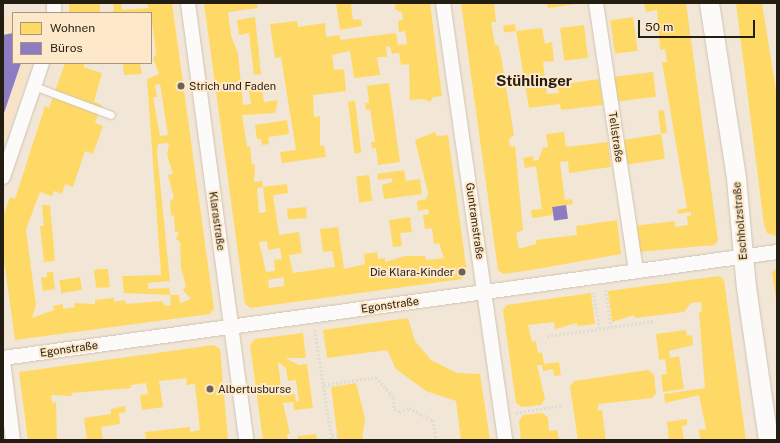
<!DOCTYPE html>
<meta charset="utf-8">
<style>
body{margin:0}
#map{position:relative;width:780px;height:443px;overflow:hidden;background:#f2e6d6;font-family:"Public Sans",sans-serif}
div>[style]{position:absolute}
[style*='--x']{left:calc(var(--x)*1px);top:calc(var(--y)*1px);width:calc(var(--w)*1px);rotate:calc(var(--a)*1deg)}
.built>*{inset:0;background:#f7e3c7}
.homes>*{inset:0;background:#ffd966;transform-origin:0 0}
.offices>*{inset:0;background:#8e7cc3;transform-origin:0 0}
.path>*{height:2.5px;margin-top:-1.25px;transform-origin:0;background:repeating-linear-gradient(90deg,#dfdcd6 0 2px,transparent 0 4px)}
.roads{filter:drop-shadow(0 0 1px #cdc3b6) drop-shadow(0 0 1px #cdc3b6)}
.service>*{height:7px;margin:-3.5px;padding:0 3.5px;transform-origin:3.5px;border-radius:3.5px;background:#fdfbf9}
.minor>*{height:14px;margin:-7px;padding:0 7px;transform-origin:7px;border-radius:7px;background:#fdfbf9}
.secondary>*{height:19px;margin:-9.5px;padding:0 9.5px;transform-origin:9.5px;border-radius:9.5px;background:#fdfbf9}
.dots>*{width:11px;height:11px;translate:-50% -50%;box-sizing:border-box;border:2px solid #fee8ca;border-radius:50%}
span{translate:-50% -50%;white-space:nowrap;text-align:center;line-height:1.15;-webkit-text-stroke:4px #fee8ca;paint-order:stroke}
.poi-label{font-size:11px;color:#241d12}
.left{translate:0 -50%;text-align:left}
.right{translate:-100% -50%;text-align:right}
.street-label{font-size:11px;color:#241d12}
.district-label{font-size:15px;color:#241d12;font-weight:700}
.frame{position:absolute;inset:0;border:4px solid #241d12;pointer-events:none}
.legend{position:absolute;left:12px;top:12px;width:140px;height:52px;box-sizing:border-box;background:#fee8ca;border:1px solid #a79780;margin:0;padding:5px 7px;list-style:none;font-size:12px;color:#241d12}
.legend li{display:flex;align-items:center;gap:8px;height:20px}
.legend b{width:20px;border:1px solid #a79780}
.scale{position:absolute;left:638px;top:20px;width:117px;height:18px;box-sizing:border-box;border:2px solid #241d12;border-top:0;padding-left:5px;font-size:12px;line-height:14px;white-space:nowrap;color:#241d12;-webkit-text-stroke:3px #fee8ca;paint-order:stroke}
</style>
<div id="map">
<div class="built">
<i style="clip-path:polygon(13px 15px,13px 63px,32px 63px,3px 150px,3px 16px)"></i>
</div>
<div class="homes">
<i style="left:69px;top:3px;width:31px;height:10px"></i>
<i style="clip-path:polygon(evenodd,113px 3px,121px 3px,122px 10px,149px 8px,146px 3px,172px 3px,214px 309px,210px 314px,15px 340px,3px 253px,3px 217px,10px 197px,15px 199px,45px 106px,49px 108px,65px 63px,85px 63px,83px 67px,102px 73px,94px 102px,102px 105px,95px 123px,103px 126px,93px 154px,85px 151px,73px 187px,65px 184px,62px 194px,54px 191px,52px 196px,40px 192px,35px 205px,26px 230px,36px 305px,32px 318px,54px 310px,53px 306px,63px 304px,63px 309px,75px 307px,74px 303px,95px 304px,95px 300px,114px 298px,114px 302px,125px 300px,126px 304px,162px 301px,165px 306px,171px 305px,170px 295px,179px 295px,180px 303px,191px 299px,183px 290px,186px 286px,181px 268px,180px 242px,176px 239px,179px 232px,175px 232px,174px 215px,171px 216px,170px 201px,174px 198px,168px 175px,173px 174px,167px 155px,169px 143px,158px 144px,157px 152px,170px 281px,148px 283px,148px 289px,169px 288px,170px 295px,124px 293px,122px 276px,161px 275px,147px 79px,159px 74px,153px 58px,156px 54px,151px 13px,104px 13px,114px 11px,113px 3px,160px 84px,168px 135px,160px 136px,153px 97px,157px 97px,155px 85px,160px 84px)"></i>
<i style="clip-path:polygon(evenodd,204px 3px,257px 3px,258px 8px,228px 12px,231px 36px,238px 53px,243px 105px,251px 104px,249px 90px,262px 88px,264px 102px,278px 100px,275px 113px,242px 115px,247px 147px,250px 146px,252px 165px,255px 164px,254px 182px,262px 181px,263px 187px,257px 188px,259px 213px,266px 212px,263px 187px,287px 184px,288px 193px,273px 195px,279px 235px,299px 232px,302px 253px,289px 255px,293px 273px,335px 267px,332px 251px,323px 252px,320px 229px,338px 227px,344px 269px,365px 264px,364px 254px,377px 252px,378px 259px,385px 258px,385px 262px,405px 256px,425px 256px,426px 260px,444px 258px,439px 243px,434px 244px,432px 228px,425px 229px,423px 215px,429px 214px,428px 209px,418px 211px,417px 201px,426px 199px,428px 193px,415px 140px,435px 132px,437px 136px,448px 135px,467px 273px,462px 279px,251px 308px,245px 304px,204px 3px,267px 241px,268px 250px,280px 248px,282px 259px,274px 260px,275px 271px,266px 272px,259px 242px,267px 241px,204px 3px,284px 277px,284px 286px,269px 288px,268px 280px,284px 277px)"></i>
<i style="clip-path:polygon(336px 3px,359px 3px,351px 5px,353px 20px,361px 19px,362px 26px,340px 30px)"></i>
<i style="clip-path:polygon(401px 3px,430px 3px,442px 96px,433px 97px,430px 102px,423px 99px,410px 100px,409px 64px,401px 65px,399px 53px,392px 54px,390px 46px,386px 47px,387px 57px,377px 57px,380px 75px,354px 78px,350px 51px,332px 55px,334px 70px,344px 69px,346px 91px,313px 95px,314px 117px,320px 116px,320px 146px,324px 145px,326px 157px,282px 163px,280px 152px,296px 150px,281px 57px,275px 58px,270px 24px,297px 21px,298px 27px,325px 23px,326px 37px,340px 35px,340px 40px,396px 33px,398px 45px,407px 44px,405px 31px,399px 32px,398px 21px,403px 20px,402px 13px,395px 9px,395px 5px)"></i>
<i style="clip-path:polygon(461px 3px,494px 3px,496px 22px,491px 22px,495px 45px,498px 45px,501px 56px,514px 135px,509px 139px,510px 147px,515px 146px,516px 156px,523px 230px,516px 233px,519px 249px,536px 244px,536px 240px,577px 235px,576px 226px,617px 220px,621px 254px,531px 270px,503px 274px,498px 270px)"></i>
<i style="clip-path:polygon(547px 3px,576px 3px,576px 4px,548px 8px)"></i>
<i style="clip-path:polygon(644px 3px,686px 3px,718px 240px,715px 245px,638px 252px,634px 226px,675px 221px,675px 227px,688px 225px,687px 216px,691px 216px,691px 212px,678px 214px,677px 210px,687px 208px,662px 62px,667px 62px,665px 49px,660px 50px,657px 10px,646px 12px)"></i>
<i style="clip-path:polygon(736px 3px,762px 3px,777px 97px,777px 236px,767px 233px,764px 224px)"></i>
<i style="clip-path:polygon(255px 17px,261px 74px,254px 75px,249px 33px,239px 35px,237px 20px)"></i>
<i style="left:633px;top:17px;width:34px;height:23px;rotate:82deg"></i>
<i style="left:515px;top:24px;width:7px;height:12px;rotate:82deg"></i>
<i style="left:584px;top:25px;width:33px;height:24px;rotate:83deg"></i>
<i style="clip-path:polygon(542px 28px,545px 44px,552px 42px,554px 61px,543px 62px,547px 94px,559px 93px,557px 85px,599px 79px,603px 105px,561px 110px,560px 104px,529px 108px,516px 31px)"></i>
<i style="clip-path:polygon(123px 63px,140px 63px,142px 74px,124px 75px)"></i>
<i style="left:653px;top:72px;width:25px;height:40px;rotate:83deg"></i>
<i style="clip-path:polygon(389px 83px,400px 162px,378px 165px,376px 148px,372px 149px,371px 142px,375px 142px,370px 109px,366px 110px,365px 103px,369px 103px,367px 86px)"></i>
<i style="left:355px;top:101px;width:52px;height:7px;rotate:83deg"></i>
<i style="left:664px;top:110px;width:23px;height:6px;rotate:83deg"></i>
<i style="clip-path:polygon(287px 120px,289px 134px,268px 137px,269px 144px,262px 145px,261px 139px,257px 139px,255px 125px)"></i>
<i style="clip-path:polygon(564px 132px,566px 147px,608px 142px,611px 167px,569px 173px,568px 161px,560px 162px,565px 200px,572px 199px,573px 204px,552px 207px,553px 215px,532px 218px,531px 210px,542px 209px,536px 166px,525px 168px,523px 158px,533px 156px,534px 161px,538px 160px,543px 148px,548px 147px,546px 134px)"></i>
<i style="left:661px;top:134px;width:25px;height:39px;rotate:81deg"></i>
<i style="clip-path:polygon(404px 170px,406px 181px,420px 179px,422px 194px,384px 199px,382px 185px,392px 182px,392px 178px,378px 180px,377px 174px)"></i>
<i style="left:369px;top:175px;width:26px;height:13px;rotate:83deg"></i>
<i style="clip-path:polygon(42px 205px,50px 205px,55px 261px,44px 262px,40px 226px,44px 226px)"></i>
<i style="left:306px;top:207px;width:11px;height:19px;rotate:85deg"></i>
<i style="clip-path:polygon(410px 217px,412px 232px,400px 233px,402px 246px,393px 247px,389px 220px)"></i>
<i style="clip-path:polygon(777px 267px,777px 299px,776px 299px,772px 273px)"></i>
<i style="clip-path:polygon(101px 269px,108px 269px,110px 287px,96px 288px,94px 270px)"></i>
<i style="clip-path:polygon(47px 272px,53px 272px,55px 289px,43px 291px,41px 278px,47px 277px)"></i>
<i style="clip-path:polygon(719px 276px,724px 280px,746px 440px,700px 440px,699px 430px,706px 429px,699px 395px,665px 403px,664px 394px,705px 388px,699px 312px,702px 311px,701px 302px,691px 303px,684px 312px,635px 318px,634px 315px,612px 322px,608px 291px)"></i>
<i style="left:80px;top:277px;width:13px;height:21px;rotate:81deg"></i>
<i style="clip-path:polygon(591px 293px,595px 324px,577px 326px,577px 323px,555px 329px,554px 322px,528px 325px,532px 342px,536px 341px,538px 353px,542px 352px,544px 364px,559px 362px,561px 375px,554px 376px,553px 369px,543px 371px,542px 365px,537px 365px,545px 399px,541px 405px,522px 407px,516px 403px,503px 310px,507px 305px)"></i>
<i style="clip-path:polygon(408px 318px,415px 341px,431px 360px,457px 373px,480px 374px,490px 440px,461px 440px,456px 401px,426px 391px,396px 369px,387px 350px,327px 358px,323px 330px)"></i>
<i style="clip-path:polygon(686px 330px,687px 336px,692px 335px,693px 345px,669px 351px,670px 358px,679px 356px,684px 389px,663px 392px,661px 375px,667px 374px,665px 359px,659px 360px,656px 334px)"></i>
<i style="clip-path:polygon(evenodd,303px 333px,306px 358px,285px 358px,299px 365px,307px 364px,313px 408px,294px 410px,293px 402px,283px 403px,290px 434px,287px 434px,288px 440px,263px 440px,250px 345px,255px 339px,303px 333px,278px 362px,286px 368px,288px 381px,296px 380px,299px 401px,296px 402px,295px 394px,282px 396px,278px 362px)"></i>
<i style="clip-path:polygon(214px 345px,220px 349px,228px 440px,146px 440px,145px 432px,190px 427px,190px 432px,200px 430px,195px 384px,186px 385px,187px 378px,159px 381px,163px 407px,150px 409px,142px 410px,140px 395px,148px 394px,146px 383px,131px 385px,131px 388px,71px 393px,72px 396px,51px 395px,52px 403px,56px 402px,57px 440px,28px 440px,19px 372px)"></i>
<i style="clip-path:polygon(648px 370px,654px 375px,656px 393px,652px 398px,599px 404px,597px 410px,602px 410px,606px 440px,578px 440px,570px 387px,574px 381px)"></i>
<i style="clip-path:polygon(356px 383px,365px 418px,362px 440px,338px 440px,331px 387px)"></i>
<i style="clip-path:polygon(125px 406px,126px 412px,119px 413px,120px 424px,101px 427px,103px 440px,87px 440px,84px 418px,111px 414px,111px 409px)"></i>
<i style="clip-path:polygon(542px 413px,548px 417px,549px 431px,557px 430px,559px 440px,521px 440px,519px 421px,523px 415px)"></i>
<i style="clip-path:polygon(687px 419px,687px 425px,682px 426px,684px 440px,669px 440px,667px 422px)"></i>
<i style="clip-path:polygon(316px 434px,317px 440px,298px 440px,298px 436px)"></i>
</div>
<div class="offices">
<i style="clip-path:polygon(13px 33px,13px 63px,21px 63px,3px 116px,3px 35px)"></i>
<i style="left:566px;top:205px;width:14px;height:14px;rotate:82deg"></i>
</div>
<div class="path">
<i style="--x:606;--y:290;--w:37;--a:82"></i>
<i style="--x:611;--y:327;--w:43;--a:-7.9"></i>
<i style="--x:599;--y:329;--w:12;--a:-9"></i>
<i style="--x:315;--y:330;--w:111;--a:81.2"></i>
<i style="--x:547;--y:336;--w:52;--a:-7.7"></i>
<i style="--x:599;--y:329;--w:37;--a:-99"></i>
<i style="--x:324;--y:385;--w:53;--a:-8.7"></i>
<i style="--x:376;--y:377;--w:28;--a:49"></i>
<i style="--x:394;--y:398;--w:11;--a:90"></i>
<i style="--x:394;--y:409;--w:6;--a:31"></i>
<i style="--x:399;--y:412;--w:11;--a:-22"></i>
<i style="--x:409;--y:408;--w:27;--a:27"></i>
<i style="--x:433;--y:420;--w:20;--a:81"></i>
<i style="--x:516;--y:413;--w:46;--a:-10.1"></i>
<i style="--x:332;--y:435;--w:6;--a:9"></i>
</div>
<div class="roads">
<div class="service">
<i style="--x:34;--y:86;--w:82;--a:20.6"></i>
</div>
<div class="minor">
<i style="--x:54;--y:3;--w:10;--a:90"></i>
<i style="--x:188;--y:3;--w:441;--a:82.4"></i>
<i style="--x:443;--y:3;--w:441;--a:81.9"></i>
<i style="--x:596;--y:3;--w:271;--a:81.5"></i>
<i style="--x:3;--y:177;--w:120;--a:-71.1"></i>
<i style="--x:3;--y:358;--w:781;--a:-7.8"></i>
<i style="--x:3;--y:361;--w:80;--a:82.8"></i>
</div>
<div class="secondary">
<i style="--x:709;--y:3;--w:177;--a:81.2"></i>
<i style="--x:736;--y:178;--w:109;--a:84.8"></i>
<i style="--x:746;--y:287;--w:155;--a:81.8"></i>
</div>
</div>
<div class="dots">
<i style="left:181px;top:86px;background:#6c6357"></i>
<i style="left:462px;top:272px;background:#6c6357"></i>
<i style="left:210px;top:389px;background:#6c6357"></i>
</div>
<div class="poi-label">
<span class="left" style="left:189px;top:86px">Strich und Faden</span>
<span class="right" style="left:454px;top:272px">Die Klara-Kinder</span>
<span class="left" style="left:218px;top:389px">Albertusburse</span>
</div>
<div class="street-label">
<span style="left:616px;top:137px;rotate:82deg">Tellstraße</span>
<span style="left:217px;top:221px;rotate:82deg">Klarastraße</span>
<span style="left:475px;top:221px;rotate:82deg">Guntramstraße</span>
<span style="left:740px;top:221px;rotate:-95deg">Eschholzstraße</span>
<span style="left:390px;top:305px;rotate:-8deg">Egonstraße</span>
<span style="left:69px;top:349px;rotate:-8deg">Egonstraße</span>
</div>
<div class="district-label">
<span style="left:534px;top:81px">Stühlinger</span>
</div>
<div class="frame"></div>
<ul class="legend">
<li><b style="height:11px;background:#ffd966"></b>Wohnen</li>
<li><b style="height:11px;background:#8e7cc3"></b>Büros</li>
</ul>
<div class="scale">50 m</div>
</div>
